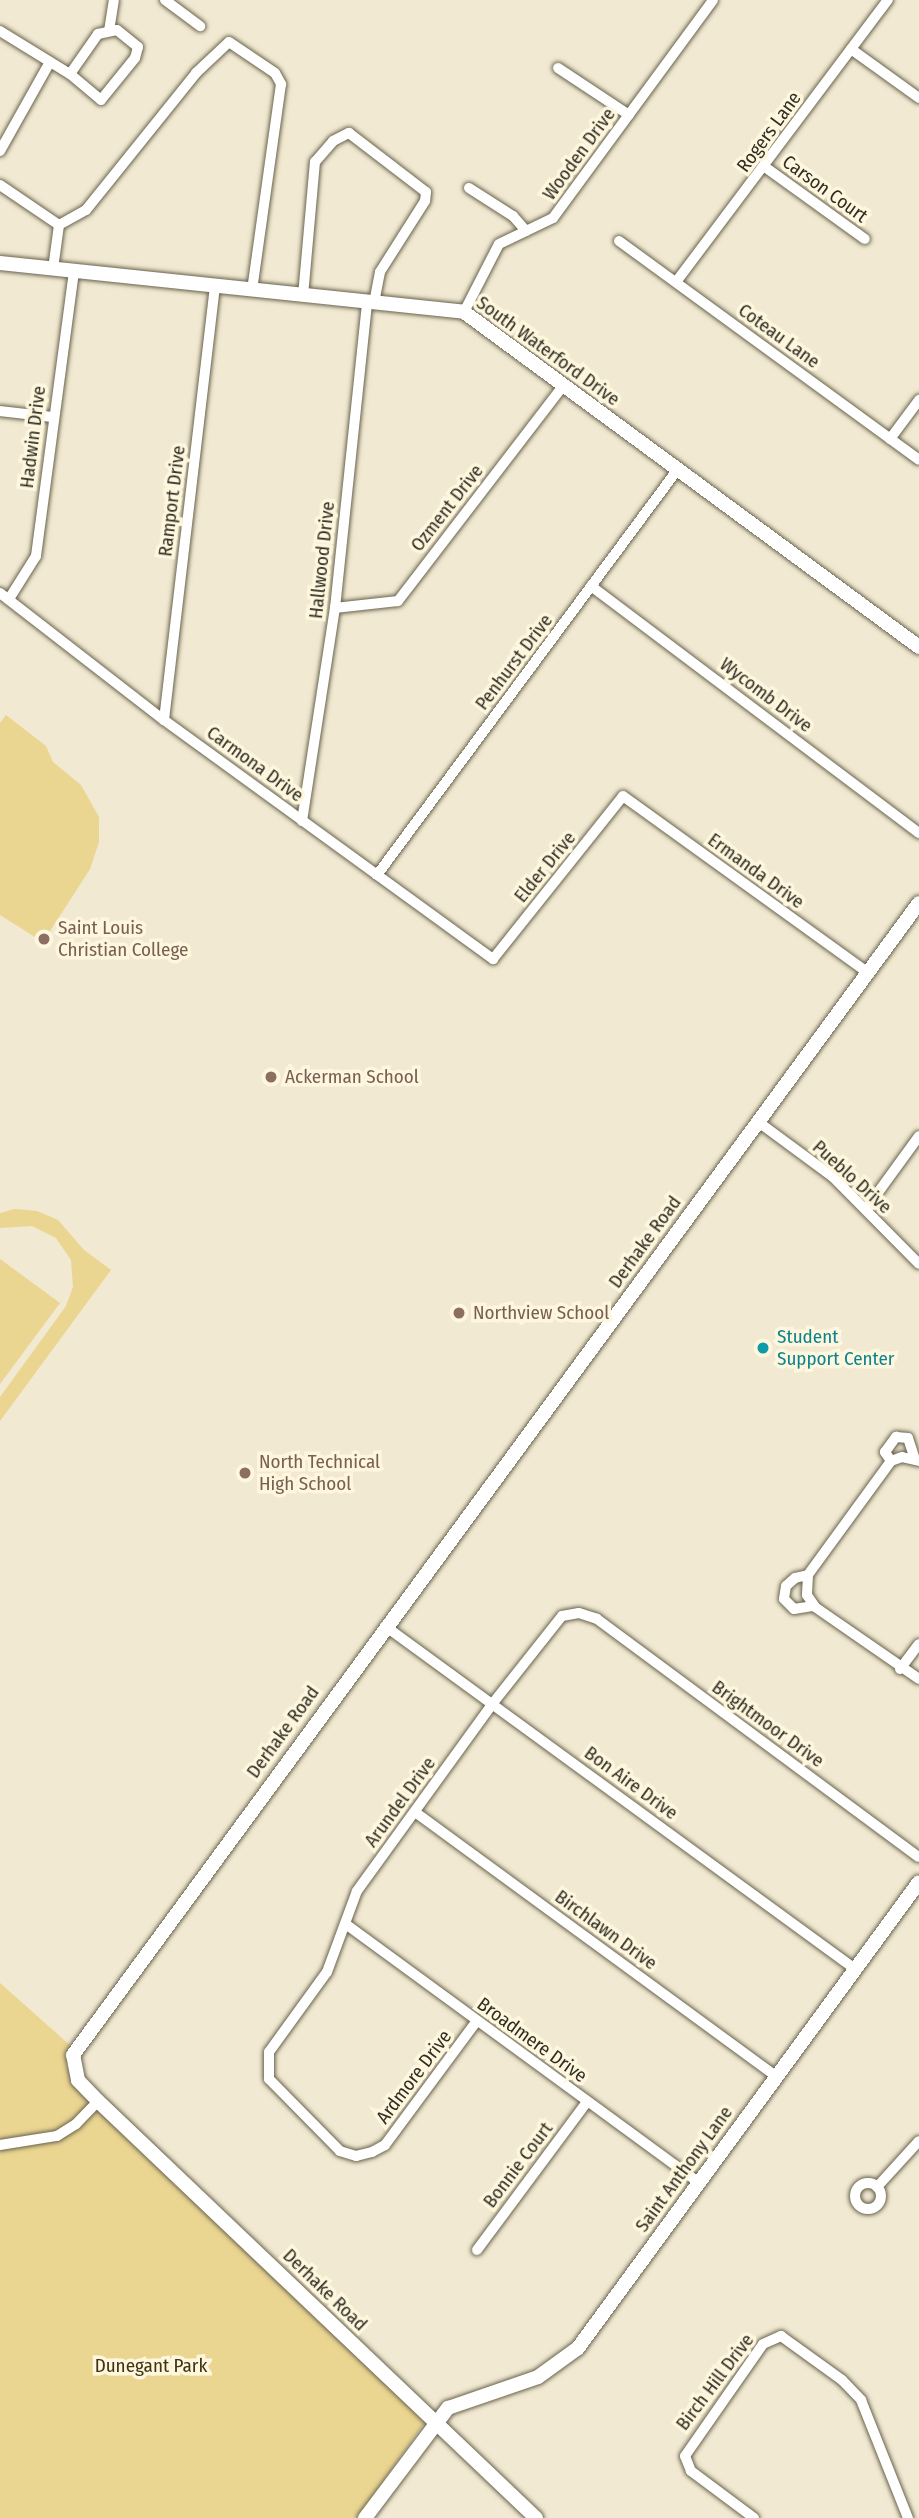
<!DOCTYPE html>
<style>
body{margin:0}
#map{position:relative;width:919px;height:2518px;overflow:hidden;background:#f1e9d1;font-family:"Fira Sans Condensed",sans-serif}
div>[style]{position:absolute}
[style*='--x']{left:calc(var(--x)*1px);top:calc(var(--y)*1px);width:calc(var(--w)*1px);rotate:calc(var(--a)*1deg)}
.green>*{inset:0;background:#ead591}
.roads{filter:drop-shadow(0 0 2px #69634e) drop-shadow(0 0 2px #69634e)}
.street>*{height:10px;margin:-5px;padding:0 5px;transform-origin:5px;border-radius:5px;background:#fff}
.street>.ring{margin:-5px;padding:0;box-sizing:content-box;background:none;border:10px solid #fff;border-radius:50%}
.secondary>*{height:14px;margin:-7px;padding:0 7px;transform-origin:7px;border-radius:7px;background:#fff}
.dots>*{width:19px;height:19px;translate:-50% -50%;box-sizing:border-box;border:4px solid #fef7de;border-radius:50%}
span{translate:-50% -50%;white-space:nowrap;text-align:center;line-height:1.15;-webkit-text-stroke:7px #fef7de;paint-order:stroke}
.street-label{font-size:19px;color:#302d23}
.education-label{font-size:19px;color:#785e54}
.left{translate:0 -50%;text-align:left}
.culture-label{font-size:19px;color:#0d838f}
.park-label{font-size:19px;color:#3e3411}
</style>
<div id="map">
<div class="green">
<i style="clip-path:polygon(6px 715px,46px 746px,53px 762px,81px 785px,99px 817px,99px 842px,90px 869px,43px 942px,0 915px,0 723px)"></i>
<i style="clip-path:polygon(15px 1209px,37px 1211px,58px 1220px,84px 1250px,111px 1270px,0 1421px,0 1397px,66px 1306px,73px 1287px,71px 1260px,56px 1238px,32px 1226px,0 1228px,0 1213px)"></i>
<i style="clip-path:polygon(0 1259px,60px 1303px,0 1384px)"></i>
<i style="clip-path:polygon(0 1983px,72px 2047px,66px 2065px,78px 2090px,425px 2422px,357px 2518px,0 2518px)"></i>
</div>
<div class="roads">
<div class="street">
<i style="--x:165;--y:0;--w:44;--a:36.6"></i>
<i style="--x:117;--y:30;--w:27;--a:39"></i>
<i style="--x:138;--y:47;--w:11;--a:105"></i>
<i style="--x:135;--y:58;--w:54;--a:129"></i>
<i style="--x:101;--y:100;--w:40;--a:-140"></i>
<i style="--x:70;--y:74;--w:49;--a:-55"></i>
<i style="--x:98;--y:34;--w:19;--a:-12"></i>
<i style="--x:0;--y:31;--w:82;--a:31.6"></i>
<i style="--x:109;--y:31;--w:31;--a:-81"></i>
<i style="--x:851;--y:49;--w:84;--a:35.8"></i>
<i style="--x:558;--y:68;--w:85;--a:33.5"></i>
<i style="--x:0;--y:151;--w:102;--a:-60.7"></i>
<i style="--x:765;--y:167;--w:123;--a:35.8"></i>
<i style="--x:0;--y:185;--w:71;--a:34.1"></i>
<i style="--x:59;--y:225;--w:44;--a:97.8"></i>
<i style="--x:469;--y:188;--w:52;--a:32.5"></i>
<i style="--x:513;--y:216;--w:20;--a:49"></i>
<i style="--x:59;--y:225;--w:31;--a:-29"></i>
<i style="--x:86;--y:210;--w:176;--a:-51.2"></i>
<i style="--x:196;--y:73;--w:45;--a:-43.2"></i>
<i style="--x:229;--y:42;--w:55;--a:34"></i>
<i style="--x:275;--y:73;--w:13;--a:61"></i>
<i style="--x:281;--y:84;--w:209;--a:98"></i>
<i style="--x:619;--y:241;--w:371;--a:36.1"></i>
<i style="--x:676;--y:282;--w:353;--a:-53.1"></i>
<i style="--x:303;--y:296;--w:135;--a:-84.9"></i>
<i style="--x:315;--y:162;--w:28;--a:-49"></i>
<i style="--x:333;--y:141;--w:18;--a:-27"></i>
<i style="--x:349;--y:133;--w:97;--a:37.5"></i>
<i style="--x:426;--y:192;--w:9;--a:96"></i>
<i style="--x:425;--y:201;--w:84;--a:122.4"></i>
<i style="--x:380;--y:272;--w:32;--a:101"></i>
<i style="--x:464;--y:312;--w:76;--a:-62.8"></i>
<i style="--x:499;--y:244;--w:60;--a:-25.7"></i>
<i style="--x:553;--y:218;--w:270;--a:-53.7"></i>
<i style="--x:0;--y:411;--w:52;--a:6.6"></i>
<i style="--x:890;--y:439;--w:49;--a:-53.4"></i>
<i style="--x:591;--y:586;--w:411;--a:37"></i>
<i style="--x:0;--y:593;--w:207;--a:37.8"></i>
<i style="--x:164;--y:720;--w:407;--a:36"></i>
<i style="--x:493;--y:959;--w:208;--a:-51.4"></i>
<i style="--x:623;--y:796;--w:302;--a:35.8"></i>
<i style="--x:9;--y:599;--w:51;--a:-57.9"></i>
<i style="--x:36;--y:556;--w:288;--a:-82.4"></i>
<i style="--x:335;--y:608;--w:63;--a:-6.3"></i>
<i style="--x:398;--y:601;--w:272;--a:-52.5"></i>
<i style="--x:164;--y:720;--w:436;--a:-83.3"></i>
<i style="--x:302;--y:821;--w:216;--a:-81.2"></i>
<i style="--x:335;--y:608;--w:307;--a:-84"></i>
<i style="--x:377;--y:875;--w:505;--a:-53.45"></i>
<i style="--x:757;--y:1121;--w:94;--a:36.4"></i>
<i style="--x:833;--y:1177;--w:122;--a:45.3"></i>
<i style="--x:866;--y:1209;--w:90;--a:-54"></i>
<i style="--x:891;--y:1461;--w:11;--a:-124"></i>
<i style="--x:885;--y:1452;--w:19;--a:-54"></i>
<i style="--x:896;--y:1437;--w:12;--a:5"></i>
<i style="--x:908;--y:1438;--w:20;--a:72"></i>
<i style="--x:919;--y:1461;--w:17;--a:-167"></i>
<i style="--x:902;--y:1457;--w:12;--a:160"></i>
<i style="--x:891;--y:1461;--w:141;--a:126.1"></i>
<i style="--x:808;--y:1575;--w:20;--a:93"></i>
<i style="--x:807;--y:1595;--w:14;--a:56"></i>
<i style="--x:815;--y:1607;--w:126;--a:34.7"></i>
<i style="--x:808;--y:1575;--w:13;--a:167"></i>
<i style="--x:795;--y:1578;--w:12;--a:138"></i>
<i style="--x:786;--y:1586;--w:13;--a:99"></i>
<i style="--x:784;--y:1599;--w:14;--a:45"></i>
<i style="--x:794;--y:1609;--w:20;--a:-9"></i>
<i style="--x:385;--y:1626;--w:582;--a:36.12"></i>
<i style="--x:900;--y:1669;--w:31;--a:-53"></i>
<i style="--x:415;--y:1812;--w:447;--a:36.2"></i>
<i style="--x:347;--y:1925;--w:435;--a:36.2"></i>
<i style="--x:476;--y:2022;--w:153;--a:126.5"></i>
<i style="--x:385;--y:2145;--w:15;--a:152"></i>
<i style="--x:372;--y:2152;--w:16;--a:166"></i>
<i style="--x:356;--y:2156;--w:17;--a:-163"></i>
<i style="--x:340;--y:2151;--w:101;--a:-134.6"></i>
<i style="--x:269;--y:2079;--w:27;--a:-90"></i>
<i style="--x:269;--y:2052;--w:99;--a:-54.1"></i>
<i style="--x:327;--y:1972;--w:86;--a:-69.7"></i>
<i style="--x:357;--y:1891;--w:232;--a:-54.1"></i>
<i style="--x:493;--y:1703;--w:111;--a:-51.6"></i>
<i style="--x:562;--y:1616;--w:17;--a:-10"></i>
<i style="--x:579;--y:1613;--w:19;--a:18"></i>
<i style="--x:597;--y:1619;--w:400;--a:36.5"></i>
<i style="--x:0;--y:2145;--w:58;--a:-9"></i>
<i style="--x:57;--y:2136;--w:22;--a:-32"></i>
<i style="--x:76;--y:2124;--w:32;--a:-46"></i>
<i class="ring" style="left:855px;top:2183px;width:16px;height:16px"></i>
<i style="--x:877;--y:2187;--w:62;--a:-47.6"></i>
<i style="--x:477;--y:2250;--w:184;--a:-53.4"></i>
<i style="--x:754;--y:2518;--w:79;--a:-143.3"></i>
<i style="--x:691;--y:2471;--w:16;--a:-112"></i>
<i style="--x:685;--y:2456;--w:136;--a:-55.1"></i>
<i style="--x:763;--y:2344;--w:20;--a:-24"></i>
<i style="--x:781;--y:2336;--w:75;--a:35.8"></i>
<i style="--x:842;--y:2380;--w:28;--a:46"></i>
<i style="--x:861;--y:2400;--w:127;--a:68.3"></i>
</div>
<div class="secondary">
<i style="--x:0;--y:263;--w:467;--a:6"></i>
<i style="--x:464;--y:312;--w:565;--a:36.36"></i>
<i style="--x:365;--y:2518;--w:138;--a:-53"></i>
<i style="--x:448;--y:2408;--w:95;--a:-19"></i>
<i style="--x:538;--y:2377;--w:49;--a:-35.9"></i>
<i style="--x:578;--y:2348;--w:577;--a:-53.8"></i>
<i style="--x:536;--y:2518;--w:605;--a:-136.41"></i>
<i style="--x:98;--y:2101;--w:29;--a:-134"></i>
<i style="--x:78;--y:2080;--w:25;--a:-101"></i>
<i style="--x:73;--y:2055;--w:1429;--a:-53.71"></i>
</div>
</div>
<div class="dots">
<i style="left:44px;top:939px;background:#8d6e63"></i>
<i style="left:271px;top:1077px;background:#8d6e63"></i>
<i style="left:459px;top:1313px;background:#8d6e63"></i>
<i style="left:763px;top:1348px;background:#0f9aa8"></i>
<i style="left:245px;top:1473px;background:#8d6e63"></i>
</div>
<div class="street-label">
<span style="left:769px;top:132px;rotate:-54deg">Rogers Lane</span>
<span style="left:579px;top:154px;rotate:-54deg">Wooden Drive</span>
<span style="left:825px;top:189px;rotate:36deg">Carson Court</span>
<span style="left:779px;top:336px;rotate:36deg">Coteau Lane</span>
<span style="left:548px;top:351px;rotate:36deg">South Waterford Drive</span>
<span style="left:33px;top:437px;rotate:-83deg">Hadwin Drive</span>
<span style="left:172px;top:501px;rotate:-83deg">Ramport Drive</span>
<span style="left:447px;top:508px;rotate:-52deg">Ozment Drive</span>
<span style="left:322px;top:560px;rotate:-84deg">Hallwood Drive</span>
<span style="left:514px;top:662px;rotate:-53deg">Penhurst Drive</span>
<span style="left:766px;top:695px;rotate:37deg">Wycomb Drive</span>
<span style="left:255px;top:764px;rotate:36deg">Carmona Drive</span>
<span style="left:545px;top:867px;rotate:-51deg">Elder Drive</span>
<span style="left:756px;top:871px;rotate:36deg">Ermanda Drive</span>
<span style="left:852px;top:1177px;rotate:42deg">Pueblo Drive</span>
<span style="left:645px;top:1242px;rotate:-54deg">Derhake Road</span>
<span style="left:768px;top:1724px;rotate:36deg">Brightmoor Drive</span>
<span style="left:283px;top:1732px;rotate:-54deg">Derhake Road</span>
<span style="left:631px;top:1783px;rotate:36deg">Bon Aire Drive</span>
<span style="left:400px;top:1802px;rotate:-54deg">Arundel Drive</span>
<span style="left:606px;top:1930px;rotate:36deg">Birchlawn Drive</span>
<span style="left:532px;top:2040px;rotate:36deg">Broadmere Drive</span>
<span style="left:414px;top:2077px;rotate:-53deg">Ardmore Drive</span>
<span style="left:518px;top:2165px;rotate:-53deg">Bonnie Court</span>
<span style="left:684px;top:2169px;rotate:-54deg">Saint Anthony Lane</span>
<span style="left:325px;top:2290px;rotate:44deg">Derhake Road</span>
<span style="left:715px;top:2382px;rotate:-53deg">Birch Hill Drive</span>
</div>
<div class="education-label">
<span class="left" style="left:58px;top:939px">Saint Louis<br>Christian College</span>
<span class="left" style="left:285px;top:1077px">Ackerman School</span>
<span class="left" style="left:473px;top:1313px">Northview School</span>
<span class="left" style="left:259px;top:1473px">North Technical<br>High School</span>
</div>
<div class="culture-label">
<span class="left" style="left:777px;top:1348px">Student<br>Support Center</span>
</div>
<div class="park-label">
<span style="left:151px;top:2366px">Dunegant Park</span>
</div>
</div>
